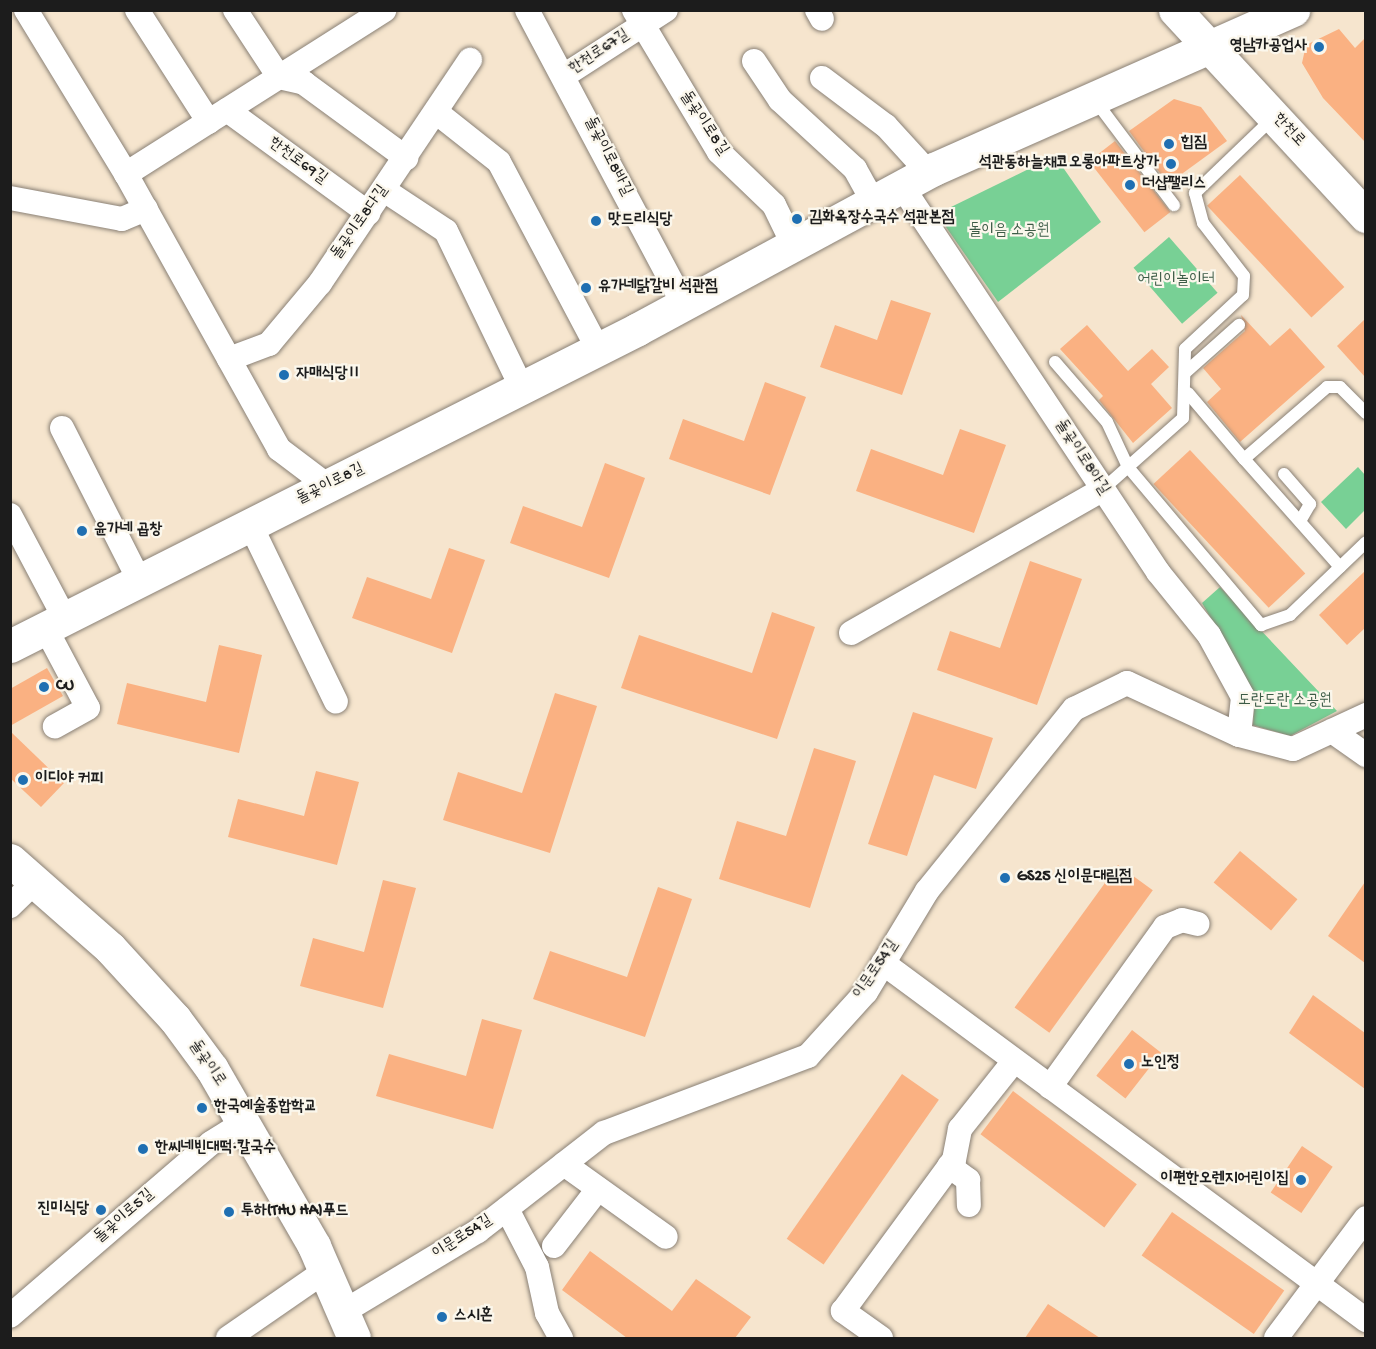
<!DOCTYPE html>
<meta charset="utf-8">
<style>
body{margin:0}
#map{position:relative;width:1376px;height:1349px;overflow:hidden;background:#f6e5ce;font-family:"Gochi Hand","Poor Story",sans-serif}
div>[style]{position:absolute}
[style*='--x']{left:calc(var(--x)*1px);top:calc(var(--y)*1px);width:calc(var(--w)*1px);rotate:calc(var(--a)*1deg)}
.green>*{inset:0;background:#78d095;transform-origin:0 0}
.building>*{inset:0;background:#fab182;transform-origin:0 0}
.roads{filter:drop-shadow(0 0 2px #898075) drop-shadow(0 0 2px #898075)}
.lane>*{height:12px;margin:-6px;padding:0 6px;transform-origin:6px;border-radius:6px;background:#fff}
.street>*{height:24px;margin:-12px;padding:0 12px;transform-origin:12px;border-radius:12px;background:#fff}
.secondary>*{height:33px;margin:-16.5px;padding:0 16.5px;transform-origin:16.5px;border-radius:16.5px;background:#fff}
.dots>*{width:16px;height:16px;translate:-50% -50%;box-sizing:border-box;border:3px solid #fbf7ec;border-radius:50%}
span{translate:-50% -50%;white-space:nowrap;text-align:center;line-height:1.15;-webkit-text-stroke:4.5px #fbf7ec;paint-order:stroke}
.poi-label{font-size:16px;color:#1c1c1c;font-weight:700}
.right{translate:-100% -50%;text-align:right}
.left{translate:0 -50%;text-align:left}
.street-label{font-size:16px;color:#1c1c1c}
.park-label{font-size:16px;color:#3c5b46}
.frame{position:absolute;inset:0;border:12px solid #1c1c1c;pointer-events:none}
</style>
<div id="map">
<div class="green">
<i style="clip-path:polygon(1055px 156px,1101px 222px,998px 302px,946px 227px,951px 207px)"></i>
<i style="left:1169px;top:237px;width:74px;height:47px;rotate:49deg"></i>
<i style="clip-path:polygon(1358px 467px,1365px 475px,1365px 510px,1346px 529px,1321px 502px)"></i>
<i style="clip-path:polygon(1220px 587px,1337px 711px,1290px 736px,1253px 725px,1255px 694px,1202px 603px)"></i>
</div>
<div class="building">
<i style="clip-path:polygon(1339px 29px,1355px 48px,1365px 38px,1365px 142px,1323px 98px,1302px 63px,1306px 45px)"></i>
<i style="clip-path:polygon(1174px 99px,1201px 107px,1227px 141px,1168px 184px,1129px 131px)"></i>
<i style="left:1115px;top:141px;width:90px;height:33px;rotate:52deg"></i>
<i style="left:1240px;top:175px;width:153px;height:45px;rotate:47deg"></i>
<i style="clip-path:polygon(891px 300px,931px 313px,902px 395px,820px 367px,835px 325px,877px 340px)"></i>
<i style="clip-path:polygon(1241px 315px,1270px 346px,1290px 328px,1325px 367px,1240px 442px,1207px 402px,1221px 389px,1203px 368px,1245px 331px)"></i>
<i style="clip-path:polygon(1365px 319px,1365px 377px,1337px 346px)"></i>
<i style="clip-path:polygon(1087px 325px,1128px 371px,1152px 349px,1169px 367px,1151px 384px,1172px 408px,1133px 443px,1099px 400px,1103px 396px,1060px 349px)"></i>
<i style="clip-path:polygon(765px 382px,806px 397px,770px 495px,669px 459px,683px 419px,744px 441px)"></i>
<i style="clip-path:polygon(960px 429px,1006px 445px,974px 533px,856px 491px,871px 449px,943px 475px)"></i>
<i style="left:1190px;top:450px;width:169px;height:50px;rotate:47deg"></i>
<i style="clip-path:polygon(605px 463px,645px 478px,609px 578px,510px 543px,523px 506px,582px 527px)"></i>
<i style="clip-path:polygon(449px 548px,485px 560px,452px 653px,352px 618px,367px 577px,431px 599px)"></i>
<i style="clip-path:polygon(1030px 561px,1082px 579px,1037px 705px,937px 670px,950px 631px,1000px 648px)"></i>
<i style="clip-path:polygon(1365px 571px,1365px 628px,1347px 645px,1319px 615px)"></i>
<i style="clip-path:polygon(772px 612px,815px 627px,777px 739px,621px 688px,639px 635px,752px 673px)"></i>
<i style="clip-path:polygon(219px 645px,262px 655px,239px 753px,117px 724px,127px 683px,206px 702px)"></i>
<i style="clip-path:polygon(47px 668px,63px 696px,10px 726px,10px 689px)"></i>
<i style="clip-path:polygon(555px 693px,597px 706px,550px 853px,443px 820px,458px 772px,522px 793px)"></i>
<i style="clip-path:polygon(913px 712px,993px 738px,976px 789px,934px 775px,907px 856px,868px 844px)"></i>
<i style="clip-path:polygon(10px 731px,64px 783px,41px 807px,10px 778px)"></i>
<i style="clip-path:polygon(814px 748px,856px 761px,810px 908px,719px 879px,737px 821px,786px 836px)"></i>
<i style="clip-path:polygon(316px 771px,359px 782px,337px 865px,228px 837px,238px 799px,304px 816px)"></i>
<i style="left:1240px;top:851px;width:75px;height:41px;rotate:40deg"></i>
<i style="left:1118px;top:865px;width:43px;height:176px;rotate:36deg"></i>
<i style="clip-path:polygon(383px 880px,416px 888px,383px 1008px,300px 986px,313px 938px,364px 952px)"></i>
<i style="clip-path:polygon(1365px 882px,1365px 963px,1328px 936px)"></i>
<i style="clip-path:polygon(658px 887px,692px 899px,645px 1037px,533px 999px,550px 951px,627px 977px)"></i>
<i style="clip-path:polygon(1313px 995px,1365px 1033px,1365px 1089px,1289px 1033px)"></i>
<i style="clip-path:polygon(482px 1019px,522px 1030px,493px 1129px,376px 1096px,389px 1054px,466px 1076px)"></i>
<i style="left:1132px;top:1030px;width:37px;height:58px;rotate:38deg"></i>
<i style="left:902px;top:1074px;width:45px;height:201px;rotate:35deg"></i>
<i style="left:1013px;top:1091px;width:155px;height:54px;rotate:37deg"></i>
<i style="left:1302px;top:1146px;width:37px;height:56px;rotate:34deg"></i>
<i style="left:1172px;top:1212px;width:137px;height:53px;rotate:35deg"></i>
<i style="clip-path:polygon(590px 1251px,672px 1311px,696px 1279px,751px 1317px,735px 1338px,627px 1338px,562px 1290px)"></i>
<i style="clip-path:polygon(1048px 1304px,1100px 1338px,1025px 1338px)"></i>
</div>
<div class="roads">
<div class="lane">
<i style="--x:1094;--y:99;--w:133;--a:53"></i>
<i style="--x:1055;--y:362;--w:79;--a:49.1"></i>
<i style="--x:1107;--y:422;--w:50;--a:65"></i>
<i style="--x:1128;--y:467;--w:207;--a:49.9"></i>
<i style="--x:1261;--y:625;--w:31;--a:-19"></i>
<i style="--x:1290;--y:615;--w:105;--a:-43.8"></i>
<i style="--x:1186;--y:372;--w:71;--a:-41.6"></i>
<i style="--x:1188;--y:393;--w:87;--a:49.7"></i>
<i style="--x:1284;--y:474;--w:40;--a:49"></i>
<i style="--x:1310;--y:504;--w:20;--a:120"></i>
<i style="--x:1102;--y:490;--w:108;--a:-41.6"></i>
<i style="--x:1183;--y:418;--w:69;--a:-88.3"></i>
<i style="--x:1185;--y:349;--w:79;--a:-43"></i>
<i style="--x:1243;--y:295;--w:19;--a:-87"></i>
<i style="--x:1244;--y:276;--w:67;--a:-127.7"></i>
<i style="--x:1203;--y:223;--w:31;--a:-105"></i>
<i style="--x:1195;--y:193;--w:108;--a:-43.9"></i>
<i style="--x:1340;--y:567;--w:144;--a:-131.6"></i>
<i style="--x:1244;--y:459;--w:110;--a:-40.9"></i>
<i style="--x:1327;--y:387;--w:13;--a:0"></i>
<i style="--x:1340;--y:387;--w:37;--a:45"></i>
</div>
<div class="street">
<i style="--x:26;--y:10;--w:192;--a:58.6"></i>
<i style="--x:126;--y:174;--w:315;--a:60.9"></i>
<i style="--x:279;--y:449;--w:61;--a:37.1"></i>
<i style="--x:137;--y:10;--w:133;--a:57.3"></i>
<i style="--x:235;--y:10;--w:80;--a:56.7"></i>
<i style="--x:279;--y:77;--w:26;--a:13"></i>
<i style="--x:304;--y:83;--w:127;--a:36.3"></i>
<i style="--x:527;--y:10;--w:334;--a:62"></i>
<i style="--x:634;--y:10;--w:165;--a:59.1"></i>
<i style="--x:719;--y:152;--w:76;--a:43.9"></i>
<i style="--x:774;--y:205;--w:43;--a:64"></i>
<i style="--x:817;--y:10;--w:10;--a:61"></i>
<i style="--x:754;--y:61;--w:47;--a:56.3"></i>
<i style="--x:780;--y:100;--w:102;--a:42.6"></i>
<i style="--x:855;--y:169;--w:35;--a:61"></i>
<i style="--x:565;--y:75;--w:120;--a:-32.8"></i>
<i style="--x:822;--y:78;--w:80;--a:36.9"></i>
<i style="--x:886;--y:126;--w:62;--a:47.6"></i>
<i style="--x:227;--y:110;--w:175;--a:36.1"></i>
<i style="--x:436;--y:112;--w:80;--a:38.4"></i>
<i style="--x:499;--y:162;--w:212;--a:62.1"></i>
<i style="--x:126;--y:174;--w:306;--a:-32.4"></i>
<i style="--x:901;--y:185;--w:465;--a:56.4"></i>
<i style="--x:1158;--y:572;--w:81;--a:51"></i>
<i style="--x:1209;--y:635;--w:71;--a:61.3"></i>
<i style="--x:1243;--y:697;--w:38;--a:96"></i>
<i style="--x:384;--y:190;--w:74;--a:33.5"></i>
<i style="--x:446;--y:231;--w:174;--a:64.2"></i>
<i style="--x:10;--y:198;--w:114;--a:10.6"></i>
<i style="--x:122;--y:219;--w:26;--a:-23"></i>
<i style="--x:229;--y:359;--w:43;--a:-20.6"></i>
<i style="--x:269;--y:344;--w:80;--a:-50.1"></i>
<i style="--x:320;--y:283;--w:269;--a:-56.1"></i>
<i style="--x:62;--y:428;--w:173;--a:63.1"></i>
<i style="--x:10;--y:515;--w:118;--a:62.1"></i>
<i style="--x:251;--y:526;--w:195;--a:64.2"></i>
<i style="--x:46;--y:629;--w:89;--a:62"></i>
<i style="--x:88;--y:708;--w:38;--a:151"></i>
<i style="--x:851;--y:633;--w:289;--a:-29.7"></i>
<i style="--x:1332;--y:731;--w:42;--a:35.2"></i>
<i style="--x:10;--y:906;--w:35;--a:-44"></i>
<i style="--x:883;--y:963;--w:601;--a:36.47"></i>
<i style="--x:1050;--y:1087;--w:197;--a:-54.3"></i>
<i style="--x:1165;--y:927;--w:18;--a:-22"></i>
<i style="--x:1182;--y:920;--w:16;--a:14"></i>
<i style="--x:564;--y:1164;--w:125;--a:35.6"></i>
<i style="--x:949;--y:1166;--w:24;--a:36"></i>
<i style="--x:968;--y:1180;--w:25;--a:88"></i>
<i style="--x:507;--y:1209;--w:65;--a:62.7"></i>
<i style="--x:537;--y:1267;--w:47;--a:77.7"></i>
<i style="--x:547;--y:1313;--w:29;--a:61"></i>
<i style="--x:554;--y:1246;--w:72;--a:-52.3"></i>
<i style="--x:343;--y:1312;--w:157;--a:-31"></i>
<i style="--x:478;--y:1231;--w:160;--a:-37.9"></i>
<i style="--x:604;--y:1133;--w:218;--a:-20.7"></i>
<i style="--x:808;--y:1056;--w:86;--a:-47.8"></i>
<i style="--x:866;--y:992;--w:118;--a:-58.9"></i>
<i style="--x:927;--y:891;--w:234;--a:-51.1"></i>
<i style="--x:1074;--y:709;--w:59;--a:-26.1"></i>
<i style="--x:1127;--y:683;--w:123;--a:24.9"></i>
<i style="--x:1239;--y:735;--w:56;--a:14.5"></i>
<i style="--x:1293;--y:749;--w:81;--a:-25"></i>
<i style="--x:10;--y:1316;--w:265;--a:-40.7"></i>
<i style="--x:211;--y:1143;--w:38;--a:-32"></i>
<i style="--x:228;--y:1338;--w:118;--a:-34.6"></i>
<i style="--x:881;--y:1338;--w:47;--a:-144.6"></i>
<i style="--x:843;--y:1311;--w:187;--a:-53.7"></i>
<i style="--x:954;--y:1160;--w:32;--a:-79"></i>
<i style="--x:960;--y:1129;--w:87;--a:-51.5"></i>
<i style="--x:1276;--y:1338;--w:150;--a:-53.1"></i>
</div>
<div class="secondary">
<i style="--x:1175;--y:10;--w:281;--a:47.2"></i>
<i style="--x:10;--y:646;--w:703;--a:-26.78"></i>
<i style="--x:638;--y:329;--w:336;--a:-28.4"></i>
<i style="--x:934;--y:169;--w:393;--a:-23.9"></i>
<i style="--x:10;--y:860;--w:133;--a:41.3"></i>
<i style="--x:110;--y:948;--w:96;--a:47.5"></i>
<i style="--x:175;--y:1019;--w:62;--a:53.5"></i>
<i style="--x:212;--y:1069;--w:204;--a:60"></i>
<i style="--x:314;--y:1246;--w:100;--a:66.5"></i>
</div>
</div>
<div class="dots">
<i style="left:1319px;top:47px;background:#1f6fb2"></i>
<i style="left:1169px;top:144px;background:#1f6fb2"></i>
<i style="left:1171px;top:164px;background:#1f6fb2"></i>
<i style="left:1130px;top:185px;background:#1f6fb2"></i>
<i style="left:797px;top:219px;background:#1f6fb2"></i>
<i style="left:596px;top:221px;background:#1f6fb2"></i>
<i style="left:586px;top:288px;background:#1f6fb2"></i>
<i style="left:284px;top:375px;background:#1f6fb2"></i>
<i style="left:82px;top:531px;background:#1f6fb2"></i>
<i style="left:44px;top:687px;background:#1f6fb2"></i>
<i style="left:23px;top:780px;background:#1f6fb2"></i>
<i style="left:1005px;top:878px;background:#1f6fb2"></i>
<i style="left:1129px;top:1064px;background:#1f6fb2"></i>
<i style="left:202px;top:1108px;background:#1f6fb2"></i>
<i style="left:143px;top:1149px;background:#1f6fb2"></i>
<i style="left:1301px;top:1180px;background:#1f6fb2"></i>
<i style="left:101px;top:1210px;background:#1f6fb2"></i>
<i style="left:229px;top:1212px;background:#1f6fb2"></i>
<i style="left:442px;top:1317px;background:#1f6fb2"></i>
</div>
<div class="poi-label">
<span class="right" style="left:1307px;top:47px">영남카공업사</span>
<span class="left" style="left:1181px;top:144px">힙짐</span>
<span class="right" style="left:1159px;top:164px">석관동하늘채코오롱아파트상가</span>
<span class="left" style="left:1142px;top:185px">더샵팰리스</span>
<span class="left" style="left:809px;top:219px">김화옥장수국수 석관본점</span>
<span class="left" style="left:608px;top:221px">맛드리식당</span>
<span class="left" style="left:598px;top:288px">유가네닭갈비 석관점</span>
<span class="left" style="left:296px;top:375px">자매식당Ⅱ</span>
<span class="left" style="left:94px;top:531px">윤가네 곱창</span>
<span class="left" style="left:56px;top:687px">CU</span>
<span class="left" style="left:35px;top:780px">이디야 커피</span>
<span class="left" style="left:1017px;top:878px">GS25 신이문대림점</span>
<span class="left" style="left:1141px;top:1064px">노인정</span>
<span class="left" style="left:214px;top:1108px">한국예술종합학교</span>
<span class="left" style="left:155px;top:1149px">한씨네빈대떡·칼국수</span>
<span class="right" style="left:1289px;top:1180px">이편한오렌지어린이집</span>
<span class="right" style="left:89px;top:1210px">진미식당</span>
<span class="left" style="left:241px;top:1212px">투하(THU HA)푸드</span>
<span class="left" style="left:454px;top:1317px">스시혼</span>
</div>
<div class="street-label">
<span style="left:600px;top:53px;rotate:-33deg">한천로67길</span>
<span style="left:703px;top:124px;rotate:56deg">돌곶이로8길</span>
<span style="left:1288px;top:131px;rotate:47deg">한천로</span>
<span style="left:607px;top:157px;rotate:63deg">돌곶이로8바길</span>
<span style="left:297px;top:162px;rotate:36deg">한천로69길</span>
<span style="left:361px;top:223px;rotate:-55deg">돌곶이로8다길</span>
<span style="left:1081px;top:458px;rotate:57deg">돌곶이로8아길</span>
<span style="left:331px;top:485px;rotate:-26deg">돌곶이로8길</span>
<span style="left:877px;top:970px;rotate:-56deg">이문로54길</span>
<span style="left:206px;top:1064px;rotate:56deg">돌곶이로</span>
<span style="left:125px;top:1217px;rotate:-41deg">돌곶이로5길</span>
<span style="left:463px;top:1238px;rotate:-33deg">이문로54길</span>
</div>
<div class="park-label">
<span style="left:1009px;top:232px">돌이음 소공원</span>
<span style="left:1176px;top:281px">어린이놀이터</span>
<span style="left:1285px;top:702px">도란도란 소공원</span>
</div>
<div class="frame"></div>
</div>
